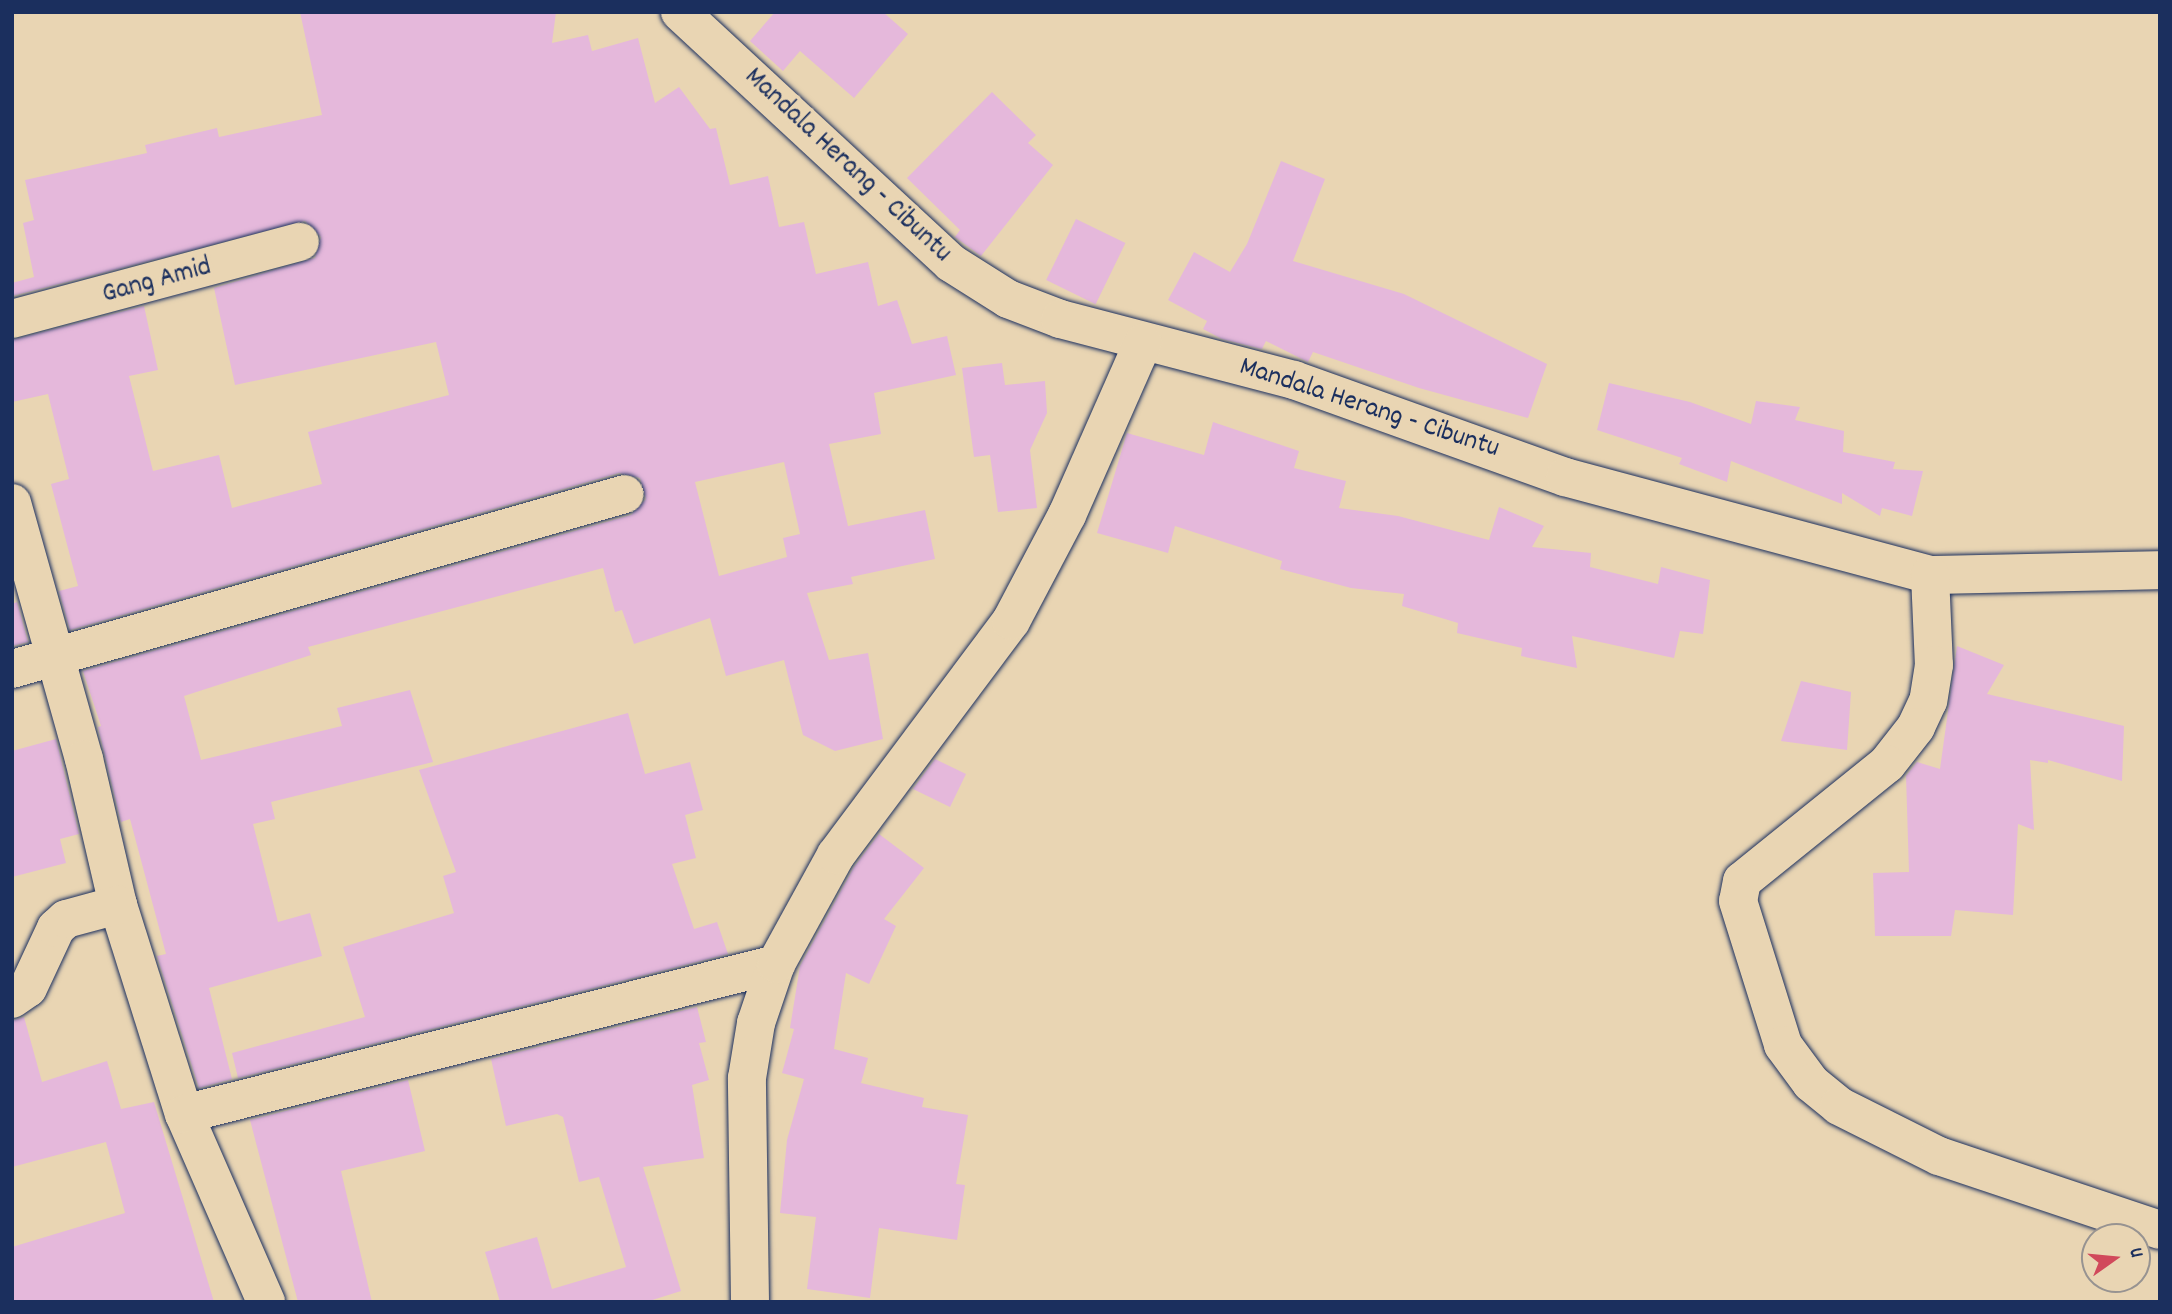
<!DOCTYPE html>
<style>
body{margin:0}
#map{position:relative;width:2172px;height:1314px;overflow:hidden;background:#e9d5b3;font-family:Dekko,sans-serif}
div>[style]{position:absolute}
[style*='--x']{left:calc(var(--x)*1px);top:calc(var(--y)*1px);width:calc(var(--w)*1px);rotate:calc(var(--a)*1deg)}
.building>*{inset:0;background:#e5b8db;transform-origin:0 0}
.roads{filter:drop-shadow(0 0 2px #1b2f5e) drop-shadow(0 0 2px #1b2f5e)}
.minor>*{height:38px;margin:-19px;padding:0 19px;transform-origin:19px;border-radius:19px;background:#e9d5b3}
span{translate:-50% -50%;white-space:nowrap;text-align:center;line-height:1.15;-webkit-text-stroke:7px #e9d5b3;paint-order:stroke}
.street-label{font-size:28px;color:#1b2f5e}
.frame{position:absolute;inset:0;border:14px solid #1b2f5e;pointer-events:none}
.north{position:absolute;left:2081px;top:1223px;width:70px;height:70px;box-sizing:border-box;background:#e9d5b3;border:2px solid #979391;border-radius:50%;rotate:75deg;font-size:19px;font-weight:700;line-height:28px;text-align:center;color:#1b2f5e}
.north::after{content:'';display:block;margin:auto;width:24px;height:32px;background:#d1495b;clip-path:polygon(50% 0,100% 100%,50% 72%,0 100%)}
</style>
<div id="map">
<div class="building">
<i style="clip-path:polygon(evenodd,300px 12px,556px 12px,552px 43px,588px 35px,592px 51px,638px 38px,655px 103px,679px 87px,710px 129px,716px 128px,730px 185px,768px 176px,779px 227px,804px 222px,816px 274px,868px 262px,878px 306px,897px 300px,912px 344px,947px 336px,956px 375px,874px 393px,881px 434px,829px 444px,848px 526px,925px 510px,935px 559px,851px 577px,853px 584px,807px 593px,829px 660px,868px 653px,883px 739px,835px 751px,803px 735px,784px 660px,726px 676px,710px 618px,634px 644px,622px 610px,615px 612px,603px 568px,308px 647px,311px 655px,184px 696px,201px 760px,342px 726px,337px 708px,410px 690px,433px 762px,271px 802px,275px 819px,253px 824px,278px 922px,310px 913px,322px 956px,209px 988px,232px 1079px,199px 1088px,157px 956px,166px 954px,130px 819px,121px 822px,98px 727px,101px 726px,83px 671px,631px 515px,646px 499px,640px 478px,619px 473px,70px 630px,59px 591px,78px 586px,51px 484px,69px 479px,48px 394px,12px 402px,12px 340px,144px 306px,158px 370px,129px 376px,153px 471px,219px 455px,232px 508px,322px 484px,308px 432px,449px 395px,436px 342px,235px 385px,214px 288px,315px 258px,321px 237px,305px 221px,12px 296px,12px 283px,34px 277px,23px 223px,34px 220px,25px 180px,147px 153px,145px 145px,217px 128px,219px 137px,322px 115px,300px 12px,784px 462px,800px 534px,783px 538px,787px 557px,719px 576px,695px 482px,784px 462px)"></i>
<i style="clip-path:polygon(775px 12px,883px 12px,908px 34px,854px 98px,800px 51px,783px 71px,750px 41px)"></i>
<i style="clip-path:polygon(992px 92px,1036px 135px,1028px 143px,1053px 165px,981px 256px,955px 237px,960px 230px,907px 178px)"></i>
<i style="clip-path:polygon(1281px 161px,1325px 179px,1293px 261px,1404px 294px,1547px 364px,1528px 418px,1419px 388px,1313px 352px,1308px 362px,1266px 341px,1262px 349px,1222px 339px,1203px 329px,1207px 321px,1168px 300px,1194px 252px,1230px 272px,1247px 244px)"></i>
<i style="left:1076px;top:219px;width:55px;height:68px;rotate:26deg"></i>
<i style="clip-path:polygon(1002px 363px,1005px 385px,1045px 381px,1047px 413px,1030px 450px,1037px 508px,998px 512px,990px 455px,974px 457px,962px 368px)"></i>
<i style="clip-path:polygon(1609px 383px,1690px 402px,1751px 424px,1756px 401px,1800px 407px,1795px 420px,1844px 431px,1843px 452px,1895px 462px,1893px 469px,1923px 471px,1912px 516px,1882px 508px,1880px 516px,1842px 493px,1842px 504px,1731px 461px,1727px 482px,1679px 464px,1682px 458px,1597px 430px)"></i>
<i style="clip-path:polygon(1213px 422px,1299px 451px,1294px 468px,1346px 481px,1339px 508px,1398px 516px,1489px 540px,1499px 507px,1544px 526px,1532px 547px,1591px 553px,1590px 567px,1658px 584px,1661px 567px,1710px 580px,1703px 634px,1680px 631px,1674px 658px,1572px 636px,1577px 668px,1521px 656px,1522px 648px,1457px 633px,1458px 623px,1402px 606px,1404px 594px,1351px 588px,1280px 569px,1282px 561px,1175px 526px,1168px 553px,1097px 533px,1127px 433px,1204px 455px)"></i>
<i style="clip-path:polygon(17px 602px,28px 642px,12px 646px,12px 604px)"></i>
<i style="clip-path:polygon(1957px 646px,2004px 665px,1987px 694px,2124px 726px,2122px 781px,2048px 760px,2048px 763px,2030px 760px,2034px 830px,2018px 824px,2013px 915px,1955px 910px,1951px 936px,1875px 936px,1873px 873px,1909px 872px,1906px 776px,1917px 762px,1940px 769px)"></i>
<i style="clip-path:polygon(1801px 681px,1851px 692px,1847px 750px,1781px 741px)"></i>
<i style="clip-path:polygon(628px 713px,645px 774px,690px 762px,703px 810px,685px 815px,696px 858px,672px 864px,694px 929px,717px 922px,728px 954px,238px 1078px,232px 1053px,365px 1017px,343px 947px,454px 913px,443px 876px,456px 872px,419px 770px)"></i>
<i style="clip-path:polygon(56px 739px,79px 834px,60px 839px,66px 863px,12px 877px,12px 751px)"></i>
<i style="clip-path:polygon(935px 759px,966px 774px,950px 807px,913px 789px)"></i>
<i style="clip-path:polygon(879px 834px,924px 868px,884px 919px,896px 926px,869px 984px,846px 973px,834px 1049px,868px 1058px,861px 1083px,924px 1098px,922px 1107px,968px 1115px,956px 1184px,965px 1185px,957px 1240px,879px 1228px,870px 1298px,807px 1289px,816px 1217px,780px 1213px,787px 1140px,804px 1079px,782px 1073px,794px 1029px,790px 1028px,800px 966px,854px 867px)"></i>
<i style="clip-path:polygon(697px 1007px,706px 1042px,699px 1043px,709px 1080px,692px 1085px,704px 1158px,643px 1167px,681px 1291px,646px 1302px,500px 1302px,485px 1252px,537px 1237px,552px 1289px,626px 1267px,599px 1177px,579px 1182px,563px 1117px,557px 1114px,506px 1126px,491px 1059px)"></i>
<i style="clip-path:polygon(24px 1017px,42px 1082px,107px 1061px,121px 1109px,154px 1102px,214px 1302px,12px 1302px,12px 1247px,125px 1213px,106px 1142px,12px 1167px,12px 1021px)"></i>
<i style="clip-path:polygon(408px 1080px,425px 1151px,341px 1171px,372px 1302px,298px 1302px,250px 1120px)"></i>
</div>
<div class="roads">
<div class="minor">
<i style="--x:680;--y:12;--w:369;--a:42.8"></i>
<i style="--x:951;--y:263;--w:67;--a:32.3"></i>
<i style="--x:1008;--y:299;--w:56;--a:21"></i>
<i style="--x:1060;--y:319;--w:242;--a:14.6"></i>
<i style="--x:1294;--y:380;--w:288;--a:19.7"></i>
<i style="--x:1565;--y:477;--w:378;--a:15"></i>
<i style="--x:1930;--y:575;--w:230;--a:-1.2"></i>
<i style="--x:12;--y:319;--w:298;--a:-15"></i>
<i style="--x:12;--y:503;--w:266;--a:74.3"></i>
<i style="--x:84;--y:759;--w:150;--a:76.9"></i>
<i style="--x:118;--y:905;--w:219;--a:72.5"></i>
<i style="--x:184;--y:1114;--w:205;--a:66.4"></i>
<i style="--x:1930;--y:575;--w:90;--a:87.5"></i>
<i style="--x:1934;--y:665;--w:36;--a:99"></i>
<i style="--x:1928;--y:701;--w:29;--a:115"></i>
<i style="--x:1916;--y:727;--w:47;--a:128.1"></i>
<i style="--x:1887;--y:764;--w:186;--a:141.1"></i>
<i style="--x:1742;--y:881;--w:20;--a:101"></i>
<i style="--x:1738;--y:901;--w:151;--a:72.6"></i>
<i style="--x:1783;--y:1045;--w:47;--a:53.6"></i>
<i style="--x:1811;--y:1083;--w:36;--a:39"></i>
<i style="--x:1839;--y:1106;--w:112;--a:26.6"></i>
<i style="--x:1939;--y:1156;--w:233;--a:18.5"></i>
<i style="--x:12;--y:669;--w:637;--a:-15.93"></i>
<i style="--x:12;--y:999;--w:19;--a:-35"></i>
<i style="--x:28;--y:988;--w:66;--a:-65"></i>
<i style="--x:56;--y:928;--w:13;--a:-42"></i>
<i style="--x:66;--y:919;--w:54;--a:-15.1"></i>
<i style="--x:184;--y:1114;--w:611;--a:-14.22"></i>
<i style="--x:750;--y:1302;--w:224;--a:-90.8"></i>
<i style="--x:747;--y:1078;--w:56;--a:-80.7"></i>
<i style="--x:756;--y:1023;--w:62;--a:-71.3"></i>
<i style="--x:776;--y:964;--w:124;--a:-61.2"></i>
<i style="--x:836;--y:855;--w:292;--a:-53.2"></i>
<i style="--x:1011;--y:621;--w:120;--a:-62.2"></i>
<i style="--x:1067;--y:515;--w:188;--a:-66.2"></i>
</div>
</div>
<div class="street-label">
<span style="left:847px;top:166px;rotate:43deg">Mandala Herang - Cibuntu</span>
<span style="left:157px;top:282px;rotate:-15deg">Gang Amid</span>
<span style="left:1369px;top:409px;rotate:18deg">Mandala Herang - Cibuntu</span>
</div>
<div class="frame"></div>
<div class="north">U</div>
</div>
